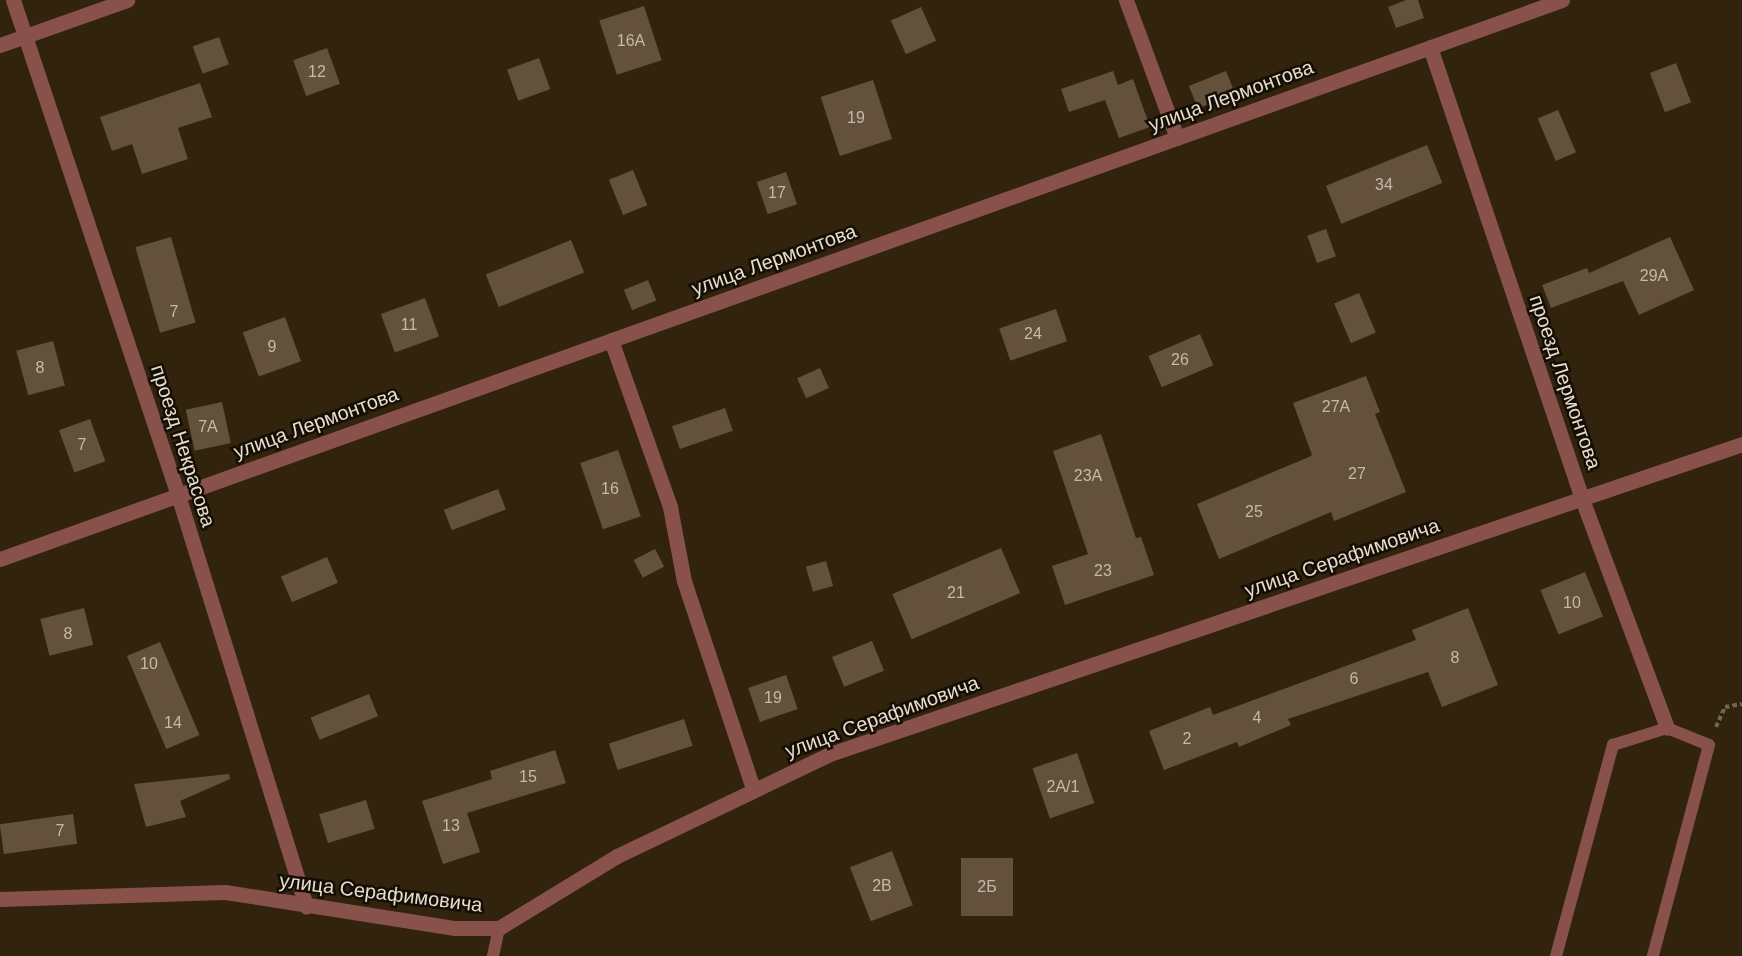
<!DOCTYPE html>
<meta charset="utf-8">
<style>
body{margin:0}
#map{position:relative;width:1742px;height:956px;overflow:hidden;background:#32230d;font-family:Helvetica,sans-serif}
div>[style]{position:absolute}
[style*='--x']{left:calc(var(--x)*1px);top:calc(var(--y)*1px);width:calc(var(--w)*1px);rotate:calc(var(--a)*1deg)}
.building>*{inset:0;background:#63513b;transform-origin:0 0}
.path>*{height:4px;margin-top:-2px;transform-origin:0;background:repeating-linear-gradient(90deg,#746754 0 4.5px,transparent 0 7.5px)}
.lane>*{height:12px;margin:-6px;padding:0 6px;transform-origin:6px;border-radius:6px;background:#89514b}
.street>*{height:15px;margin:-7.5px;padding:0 7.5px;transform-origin:7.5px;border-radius:7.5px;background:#89514b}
span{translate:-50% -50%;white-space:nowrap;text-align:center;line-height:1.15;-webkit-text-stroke:5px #150e05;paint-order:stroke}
.number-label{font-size:16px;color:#c5b9aa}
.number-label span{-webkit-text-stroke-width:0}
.street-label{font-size:20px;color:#e6dccf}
</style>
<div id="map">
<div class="building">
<i style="clip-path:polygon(1406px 0,1418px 0,1424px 18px,1396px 28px,1388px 7px)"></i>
<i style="left:644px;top:6px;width:57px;height:47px;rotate:72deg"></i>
<i style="left:921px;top:7px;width:37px;height:33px;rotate:66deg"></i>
<i style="left:219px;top:37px;width:29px;height:28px;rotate:70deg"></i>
<i style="left:327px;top:48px;width:38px;height:36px;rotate:70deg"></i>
<i style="left:539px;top:58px;width:33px;height:34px;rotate:70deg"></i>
<i style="left:1676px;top:63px;width:42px;height:28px;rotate:69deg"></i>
<i style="clip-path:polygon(1113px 71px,1118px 85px,1133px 79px,1150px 127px,1119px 138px,1105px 100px,1069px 112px,1061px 89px)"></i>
<i style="left:1226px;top:71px;width:24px;height:40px;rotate:68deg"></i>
<i style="left:873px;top:80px;width:62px;height:55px;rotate:72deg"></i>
<i style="clip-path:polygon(200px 83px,212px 117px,178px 128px,188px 159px,142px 174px,132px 144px,112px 151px,100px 117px)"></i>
<i style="left:1558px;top:110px;width:46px;height:22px;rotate:67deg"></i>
<i style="left:1427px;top:145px;width:41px;height:109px;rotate:68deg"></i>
<i style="left:633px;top:170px;width:38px;height:26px;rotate:68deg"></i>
<i style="left:786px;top:172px;width:34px;height:31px;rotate:71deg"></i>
<i style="left:1326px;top:229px;width:29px;height:20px;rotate:70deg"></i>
<i style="left:171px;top:237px;width:89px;height:37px;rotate:74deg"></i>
<i style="clip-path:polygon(1670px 237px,1694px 290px,1639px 315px,1623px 281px,1551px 308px,1542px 285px,1587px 268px,1589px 273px)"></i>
<i style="left:571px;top:240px;width:35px;height:92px;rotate:68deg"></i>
<i style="left:648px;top:280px;width:22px;height:26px;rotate:68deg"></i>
<i style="left:1359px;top:293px;width:43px;height:27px;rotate:67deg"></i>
<i style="left:425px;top:298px;width:41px;height:47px;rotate:70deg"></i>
<i style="left:1056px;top:309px;width:34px;height:60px;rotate:71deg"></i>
<i style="left:285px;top:317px;width:47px;height:45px;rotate:70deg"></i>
<i style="left:1200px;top:334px;width:34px;height:56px;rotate:67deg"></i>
<i style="left:53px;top:341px;width:46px;height:38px;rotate:75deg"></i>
<i style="left:820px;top:368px;width:22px;height:25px;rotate:66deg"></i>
<i style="clip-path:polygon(1366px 376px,1380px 412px,1375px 414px,1406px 492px,1334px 521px,1331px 512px,1219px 559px,1197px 504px,1309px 457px,1312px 455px,1293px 403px)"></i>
<i style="left:222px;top:402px;width:42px;height:37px;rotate:78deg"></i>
<i style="left:725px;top:408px;width:24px;height:56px;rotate:71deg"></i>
<i style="left:90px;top:419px;width:45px;height:33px;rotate:70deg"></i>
<i style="clip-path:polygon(1101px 434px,1136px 538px,1141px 537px,1154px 575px,1065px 605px,1052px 566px,1088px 554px,1053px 451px)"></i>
<i style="left:618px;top:450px;width:70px;height:40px;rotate:71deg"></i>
<i style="left:498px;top:489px;width:22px;height:58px;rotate:69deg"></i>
<i style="left:1001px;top:548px;width:49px;height:118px;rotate:67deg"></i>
<i style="left:655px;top:549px;width:20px;height:24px;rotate:63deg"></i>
<i style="left:327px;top:557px;width:28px;height:50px;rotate:67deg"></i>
<i style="left:826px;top:561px;width:26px;height:21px;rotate:74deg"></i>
<i style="left:1585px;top:572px;width:48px;height:48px;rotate:68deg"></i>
<i style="left:84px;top:608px;width:38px;height:45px;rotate:76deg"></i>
<i style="clip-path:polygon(1468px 608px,1498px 685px,1442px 707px,1428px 672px,1288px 719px,1291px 725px,1239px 747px,1237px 742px,1164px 770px,1149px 731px,1210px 707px,1213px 715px,1416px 640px,1412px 630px)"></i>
<i style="left:872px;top:641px;width:32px;height:43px;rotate:68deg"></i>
<i style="left:160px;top:642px;width:101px;height:36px;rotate:67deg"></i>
<i style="left:786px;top:675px;width:36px;height:40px;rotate:71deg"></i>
<i style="left:369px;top:694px;width:24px;height:63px;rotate:68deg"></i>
<i style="left:684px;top:719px;width:28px;height:79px;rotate:72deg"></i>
<i style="clip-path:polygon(555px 750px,566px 783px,467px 813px,480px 852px,443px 864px,422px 801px,492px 779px,490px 771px)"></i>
<i style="left:1077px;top:753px;width:53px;height:47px;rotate:71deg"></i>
<i style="clip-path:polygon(229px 774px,230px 779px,180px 801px,186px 817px,146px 827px,134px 784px)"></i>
<i style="left:366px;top:800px;width:30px;height:49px;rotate:73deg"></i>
<i style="left:73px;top:814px;width:30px;height:74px;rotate:82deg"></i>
<i style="left:892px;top:851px;width:58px;height:45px;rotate:69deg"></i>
<i style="left:961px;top:858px;width:52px;height:58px"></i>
</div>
<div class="path">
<i style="--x:1716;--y:727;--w:22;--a:-66"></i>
<i style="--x:1725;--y:707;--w:17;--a:-10"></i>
</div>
<div class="lane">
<i style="--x:493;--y:956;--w:29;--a:-78"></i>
<i style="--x:1556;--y:956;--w:219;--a:-74.9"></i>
<i style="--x:1613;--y:745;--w:57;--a:-17.5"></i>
<i style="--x:1667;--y:728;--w:45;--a:22"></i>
<i style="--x:1709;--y:745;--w:218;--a:104.9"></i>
</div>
<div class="street">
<i style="--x:13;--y:0;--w:522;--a:71.57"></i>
<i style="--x:178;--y:495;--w:431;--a:72.7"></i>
<i style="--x:1126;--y:0;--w:147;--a:69.7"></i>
<i style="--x:0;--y:45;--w:135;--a:-19.5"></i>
<i style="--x:1430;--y:47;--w:477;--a:71.4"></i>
<i style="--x:1582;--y:499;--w:244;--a:69.6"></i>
<i style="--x:611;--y:340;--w:177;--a:70.5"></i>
<i style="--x:670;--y:507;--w:75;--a:79.3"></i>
<i style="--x:684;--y:581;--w:219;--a:71.6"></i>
<i style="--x:0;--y:559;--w:1659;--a:-19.69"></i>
<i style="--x:0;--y:899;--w:225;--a:-1.8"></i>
<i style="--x:225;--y:892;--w:233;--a:8.9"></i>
<i style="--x:455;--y:928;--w:44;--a:0"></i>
<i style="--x:499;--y:928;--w:138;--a:-31.4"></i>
<i style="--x:617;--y:856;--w:236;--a:-25.6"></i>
<i style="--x:830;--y:754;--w:963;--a:-18.77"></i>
</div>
<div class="number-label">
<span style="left:631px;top:41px">16А</span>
<span style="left:317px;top:72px">12</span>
<span style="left:856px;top:118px">19</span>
<span style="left:1384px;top:185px">34</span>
<span style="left:777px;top:193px">17</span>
<span style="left:1654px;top:276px">29А</span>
<span style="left:174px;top:312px">7</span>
<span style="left:409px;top:325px">11</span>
<span style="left:1033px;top:334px">24</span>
<span style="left:272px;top:347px">9</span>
<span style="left:1180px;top:360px">26</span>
<span style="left:40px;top:368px">8</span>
<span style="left:1336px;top:407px">27А</span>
<span style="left:208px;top:427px">7А</span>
<span style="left:82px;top:445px">7</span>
<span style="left:1357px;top:474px">27</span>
<span style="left:1088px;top:476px">23А</span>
<span style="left:610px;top:489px">16</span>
<span style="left:1254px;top:512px">25</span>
<span style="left:1103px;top:571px">23</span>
<span style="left:956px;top:593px">21</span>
<span style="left:1572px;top:603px">10</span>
<span style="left:68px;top:634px">8</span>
<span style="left:1455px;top:658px">8</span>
<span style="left:149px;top:664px">10</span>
<span style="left:1354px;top:679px">6</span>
<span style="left:773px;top:698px">19</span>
<span style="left:1257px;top:718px">4</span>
<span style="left:173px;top:723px">14</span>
<span style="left:1187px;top:739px">2</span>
<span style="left:528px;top:777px">15</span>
<span style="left:1063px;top:787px">2А/1</span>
<span style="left:451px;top:826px">13</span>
<span style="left:60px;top:831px">7</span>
<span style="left:882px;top:886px">2В</span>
<span style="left:987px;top:887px">2Б</span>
</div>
<div class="street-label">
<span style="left:1231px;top:96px;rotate:-20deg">улица Лермонтова</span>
<span style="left:774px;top:260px;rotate:-20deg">улица Лермонтова</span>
<span style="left:1565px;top:382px;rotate:71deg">проезд Лермонтова</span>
<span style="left:316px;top:423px;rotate:-20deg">улица Лермонтова</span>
<span style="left:183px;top:446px;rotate:72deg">проезд Некрасова</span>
<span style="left:1342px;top:558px;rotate:-19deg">улица Серафимовича</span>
<span style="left:882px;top:717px;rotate:-20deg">улица Серафимовича</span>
<span style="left:381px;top:893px;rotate:7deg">улица Серафимовича</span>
</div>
</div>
